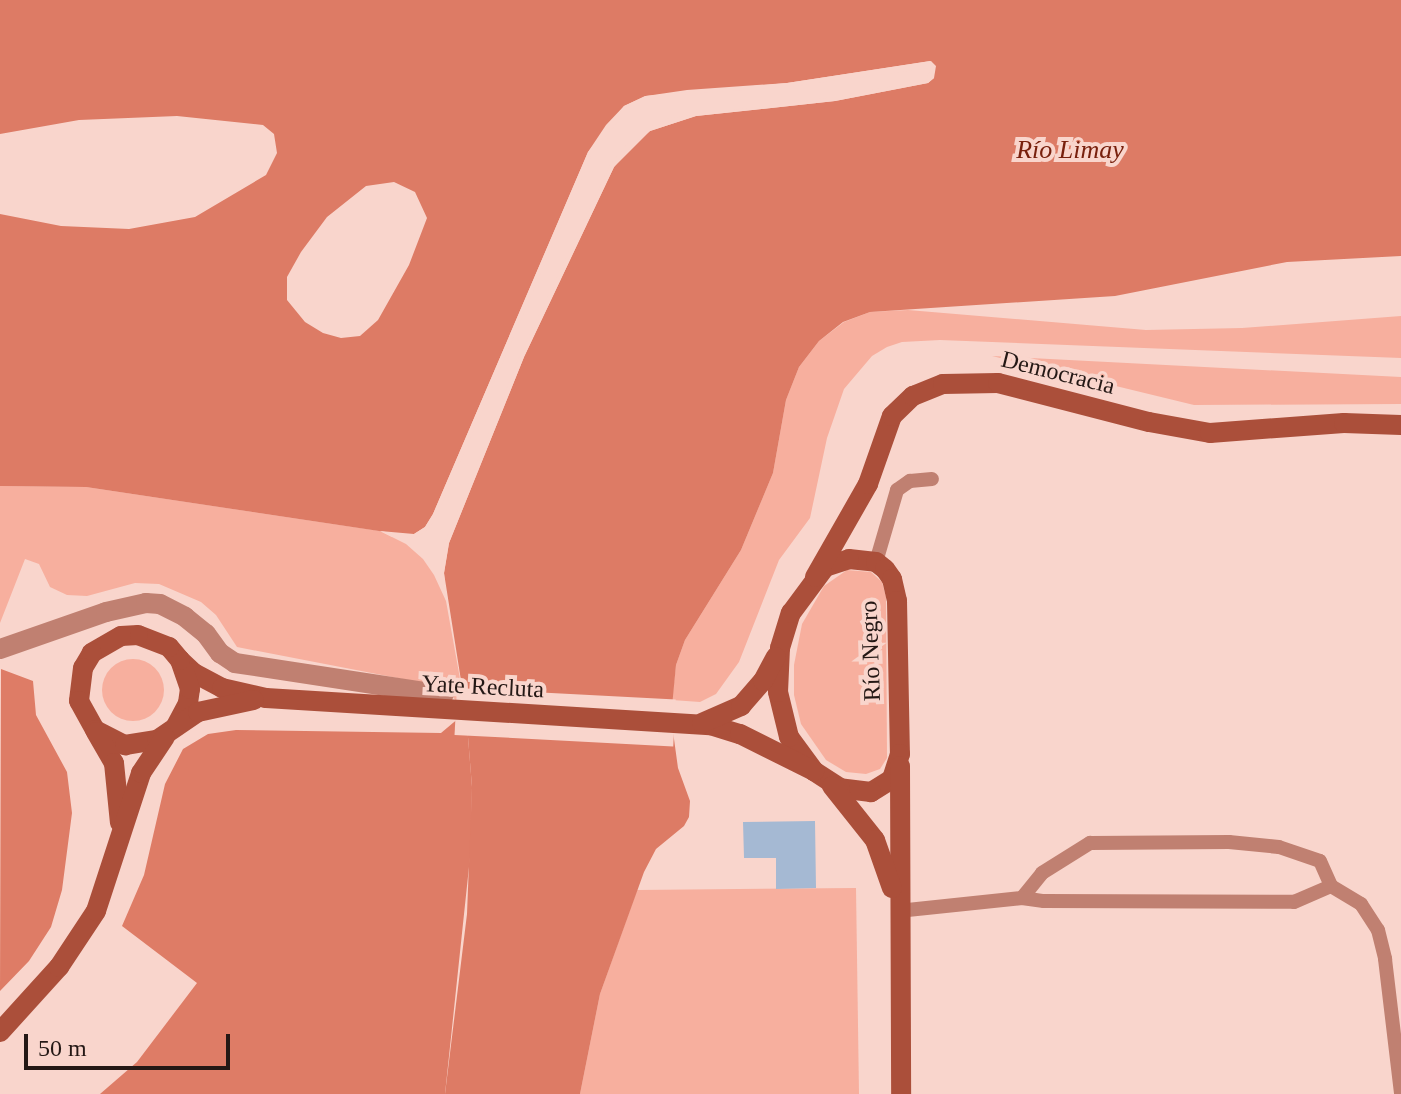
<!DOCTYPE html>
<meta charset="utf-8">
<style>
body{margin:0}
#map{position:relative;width:1401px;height:1094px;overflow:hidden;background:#f9d5cc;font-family:Georgia,serif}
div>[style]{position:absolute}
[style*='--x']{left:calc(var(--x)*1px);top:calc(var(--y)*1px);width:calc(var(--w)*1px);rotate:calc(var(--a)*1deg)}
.green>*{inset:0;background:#f7af9e}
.round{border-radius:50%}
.forest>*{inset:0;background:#de7c66}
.water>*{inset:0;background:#dd7b65}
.pier>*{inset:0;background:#f9d5cc;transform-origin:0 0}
.building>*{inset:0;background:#a5b9d3}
.lane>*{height:14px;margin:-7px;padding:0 7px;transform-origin:7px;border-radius:7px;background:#c08071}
.street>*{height:20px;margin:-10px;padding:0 10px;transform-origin:10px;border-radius:10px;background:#c08071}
.secondary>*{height:20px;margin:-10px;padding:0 10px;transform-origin:10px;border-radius:10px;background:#ab4f3a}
span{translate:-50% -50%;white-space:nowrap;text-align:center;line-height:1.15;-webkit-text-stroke:8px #f9d5cc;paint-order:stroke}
.street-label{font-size:24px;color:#241815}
.water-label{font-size:26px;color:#78200d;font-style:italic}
.scale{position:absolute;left:24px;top:1034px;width:206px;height:36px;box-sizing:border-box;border:4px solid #241815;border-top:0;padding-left:10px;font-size:24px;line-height:28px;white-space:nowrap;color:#241815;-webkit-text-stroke:6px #f9d5cc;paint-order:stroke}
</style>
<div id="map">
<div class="green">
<i style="clip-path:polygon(908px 310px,1146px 330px,1242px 328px,1401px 316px,1401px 358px,940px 340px,902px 342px,887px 347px,872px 356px,844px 389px,827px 438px,810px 518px,779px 560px,739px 662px,716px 694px,700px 702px,672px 700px,676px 665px,685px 640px,741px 550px,773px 473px,786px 400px,799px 367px,819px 341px,844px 322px,870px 312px)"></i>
<i style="clip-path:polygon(992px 356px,1401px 377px,1401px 404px,1194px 405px)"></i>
<i style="clip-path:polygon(0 486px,86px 487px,380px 531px,406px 544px,423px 559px,434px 575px,446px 601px,466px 712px,444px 687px,237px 647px,216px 615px,201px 602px,159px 584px,135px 583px,87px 596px,67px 595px,50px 587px,39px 564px,25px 559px,0 623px)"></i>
<i style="clip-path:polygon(847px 570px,871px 572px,882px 582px,886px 597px,887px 758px,880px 769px,866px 774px,846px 772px,826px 760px,801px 724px,794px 695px,794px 665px,802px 624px,824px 586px)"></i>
<i class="round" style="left:102px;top:659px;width:62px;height:62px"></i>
<i style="clip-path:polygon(856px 888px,859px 1094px,580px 1094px,600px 994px,637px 890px)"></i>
</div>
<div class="forest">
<i style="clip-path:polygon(1px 669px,33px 681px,36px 715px,67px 772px,72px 813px,62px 890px,51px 927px,29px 961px,0 991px)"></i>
<i style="clip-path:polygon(466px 712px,472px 787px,471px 848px,445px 1094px,100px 1094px,137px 1062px,197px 983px,122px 926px,144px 875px,165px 784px,183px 749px,208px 734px,236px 730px,441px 733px)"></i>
</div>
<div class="water">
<i style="clip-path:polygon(evenodd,0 0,1401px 0,1401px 256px,1287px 262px,1115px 296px,870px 312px,843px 322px,819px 341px,799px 367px,786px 400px,773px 473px,741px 550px,685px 640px,676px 665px,671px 717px,678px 768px,690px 801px,689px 817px,684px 826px,656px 849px,644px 872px,600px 994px,580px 1094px,445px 1094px,467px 914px,472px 787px,466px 712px,444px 573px,449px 543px,524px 357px,614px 167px,650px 131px,696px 116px,835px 101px,928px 83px,934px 78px,930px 61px,787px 83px,687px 90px,646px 96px,624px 106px,588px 152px,433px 514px,425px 527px,414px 534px,399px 534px,86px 487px,0 486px,0 214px,61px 226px,129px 229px,195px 217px,266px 175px,277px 153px,274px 134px,263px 125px,177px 116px,79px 120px,0 134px,0 0,394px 182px,415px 192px,427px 218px,409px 265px,378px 320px,360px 336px,341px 338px,323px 333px,305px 322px,287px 300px,287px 277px,301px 252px,327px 217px,366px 186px,394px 182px)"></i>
</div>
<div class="pier">
<i style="clip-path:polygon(931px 61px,936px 66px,934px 78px,928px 83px,835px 101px,696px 116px,650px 131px,631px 146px,614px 167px,524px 357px,449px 543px,444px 573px,446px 601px,440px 573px,445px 542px,520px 355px,610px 165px,628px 143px,648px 127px,670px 118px,834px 97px,926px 80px,931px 68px,787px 87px,688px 94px,647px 100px,627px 110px,592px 154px,437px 516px,428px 530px,415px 538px,392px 537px,380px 531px,414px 534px,425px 527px,433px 514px,588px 152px,606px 125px,624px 106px,645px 96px,787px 83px)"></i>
<i style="left:457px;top:688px;width:219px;height:47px;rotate:3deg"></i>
</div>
<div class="building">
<i style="clip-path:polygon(815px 821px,816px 888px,776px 889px,776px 858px,744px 858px,743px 822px)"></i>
</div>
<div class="lane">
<i style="--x:876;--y:562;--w:75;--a:-73.7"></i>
<i style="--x:897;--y:490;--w:16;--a:-35"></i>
<i style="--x:910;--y:481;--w:22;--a:-5"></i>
<i style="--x:1022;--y:898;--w:32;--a:-51"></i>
<i style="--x:1042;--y:873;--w:57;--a:-32"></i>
<i style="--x:1090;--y:843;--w:139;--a:-0.4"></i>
<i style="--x:1229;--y:842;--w:50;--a:5.7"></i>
<i style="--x:1279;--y:847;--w:43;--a:18.9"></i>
<i style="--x:1320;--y:861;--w:27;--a:66"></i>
<i style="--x:1331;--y:886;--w:35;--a:31"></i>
<i style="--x:1361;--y:904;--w:31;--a:57"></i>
<i style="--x:1378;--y:930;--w:30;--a:76"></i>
<i style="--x:1385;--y:959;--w:136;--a:83.2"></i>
<i style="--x:898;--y:911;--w:125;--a:-6"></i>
<i style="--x:1022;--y:898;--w:22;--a:8"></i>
<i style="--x:1044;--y:901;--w:250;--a:0.2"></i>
<i style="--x:1294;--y:902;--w:40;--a:-23.4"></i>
</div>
<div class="street">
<i style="--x:0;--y:649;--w:112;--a:-19.2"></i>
<i style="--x:106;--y:612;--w:41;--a:-12.7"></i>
<i style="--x:146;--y:603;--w:14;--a:4"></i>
<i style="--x:160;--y:604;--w:28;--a:27"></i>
<i style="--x:185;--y:617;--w:27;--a:39"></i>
<i style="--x:206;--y:634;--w:24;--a:54"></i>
<i style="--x:220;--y:653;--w:18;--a:34"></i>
<i style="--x:235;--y:663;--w:211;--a:8.7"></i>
</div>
<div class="secondary">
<i style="--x:849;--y:559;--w:27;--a:6"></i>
<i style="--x:876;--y:562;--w:11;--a:38"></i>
<i style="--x:885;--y:569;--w:12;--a:55"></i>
<i style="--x:892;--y:579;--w:23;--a:77"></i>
<i style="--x:897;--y:601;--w:153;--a:88.9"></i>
<i style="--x:900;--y:754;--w:26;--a:108"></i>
<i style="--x:892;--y:779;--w:25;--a:148"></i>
<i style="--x:871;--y:792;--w:31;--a:-173"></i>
<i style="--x:840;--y:788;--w:31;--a:-147"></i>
<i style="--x:814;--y:771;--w:42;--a:-126.3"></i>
<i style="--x:789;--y:737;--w:46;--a:-103.7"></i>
<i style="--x:778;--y:692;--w:44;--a:-87.4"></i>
<i style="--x:780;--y:648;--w:37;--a:-73"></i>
<i style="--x:791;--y:613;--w:57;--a:-53.5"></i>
<i style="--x:825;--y:567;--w:25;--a:-18"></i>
<i style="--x:815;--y:577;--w:107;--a:-60.3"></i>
<i style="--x:868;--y:484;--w:72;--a:-70.6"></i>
<i style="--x:892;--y:416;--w:29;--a:-44"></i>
<i style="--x:913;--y:396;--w:32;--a:-22"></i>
<i style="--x:943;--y:384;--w:55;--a:-1"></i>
<i style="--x:998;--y:383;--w:156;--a:14.5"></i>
<i style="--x:1149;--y:422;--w:62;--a:10.2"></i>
<i style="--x:1210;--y:433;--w:134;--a:-4.3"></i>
<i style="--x:1344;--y:423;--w:57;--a:2"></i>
<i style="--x:180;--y:660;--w:19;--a:43"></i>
<i style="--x:194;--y:673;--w:32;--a:28"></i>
<i style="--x:222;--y:688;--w:45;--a:12.8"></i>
<i style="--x:266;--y:698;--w:445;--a:3.5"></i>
<i style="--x:710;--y:725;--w:31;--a:17"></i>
<i style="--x:740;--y:734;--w:83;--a:26.6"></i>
<i style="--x:702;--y:723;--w:43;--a:-23.6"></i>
<i style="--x:741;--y:706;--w:33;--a:-49"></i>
<i style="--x:763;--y:681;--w:27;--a:-62"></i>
<i style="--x:176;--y:726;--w:26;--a:-62"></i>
<i style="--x:188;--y:703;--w:14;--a:-82"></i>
<i style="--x:190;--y:689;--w:31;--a:-109"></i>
<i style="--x:180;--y:660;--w:17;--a:-130"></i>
<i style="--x:169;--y:647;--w:33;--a:-159"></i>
<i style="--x:138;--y:635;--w:17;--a:177"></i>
<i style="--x:121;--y:636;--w:34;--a:150"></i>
<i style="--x:92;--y:653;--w:17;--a:121"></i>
<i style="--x:83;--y:668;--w:33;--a:97"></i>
<i style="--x:79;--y:701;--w:33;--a:61"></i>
<i style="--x:95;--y:730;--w:34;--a:27"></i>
<i style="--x:125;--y:745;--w:32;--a:-9"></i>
<i style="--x:157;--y:740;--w:50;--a:-34.3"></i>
<i style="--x:198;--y:712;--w:57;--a:-12.1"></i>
<i style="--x:96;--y:732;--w:36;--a:60"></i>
<i style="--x:114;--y:763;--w:60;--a:84.3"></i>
<i style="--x:900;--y:766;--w:328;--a:89.8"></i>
<i style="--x:832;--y:786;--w:69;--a:51.5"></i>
<i style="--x:875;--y:840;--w:51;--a:70.5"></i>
<i style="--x:0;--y:1032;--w:88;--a:-47.8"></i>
<i style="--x:59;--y:967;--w:67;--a:-56.5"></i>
<i style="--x:96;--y:911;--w:145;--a:-71.9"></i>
<i style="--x:141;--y:773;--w:43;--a:-56.3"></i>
</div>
<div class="street-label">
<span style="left:1058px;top:373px;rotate:14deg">Democracia</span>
<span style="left:871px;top:651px;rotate:-92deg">Río Negro</span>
<span style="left:483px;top:687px;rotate:3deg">Yate Recluta</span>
</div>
<div class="water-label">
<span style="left:1070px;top:150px">Río Limay</span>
</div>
<div class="scale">50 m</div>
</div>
